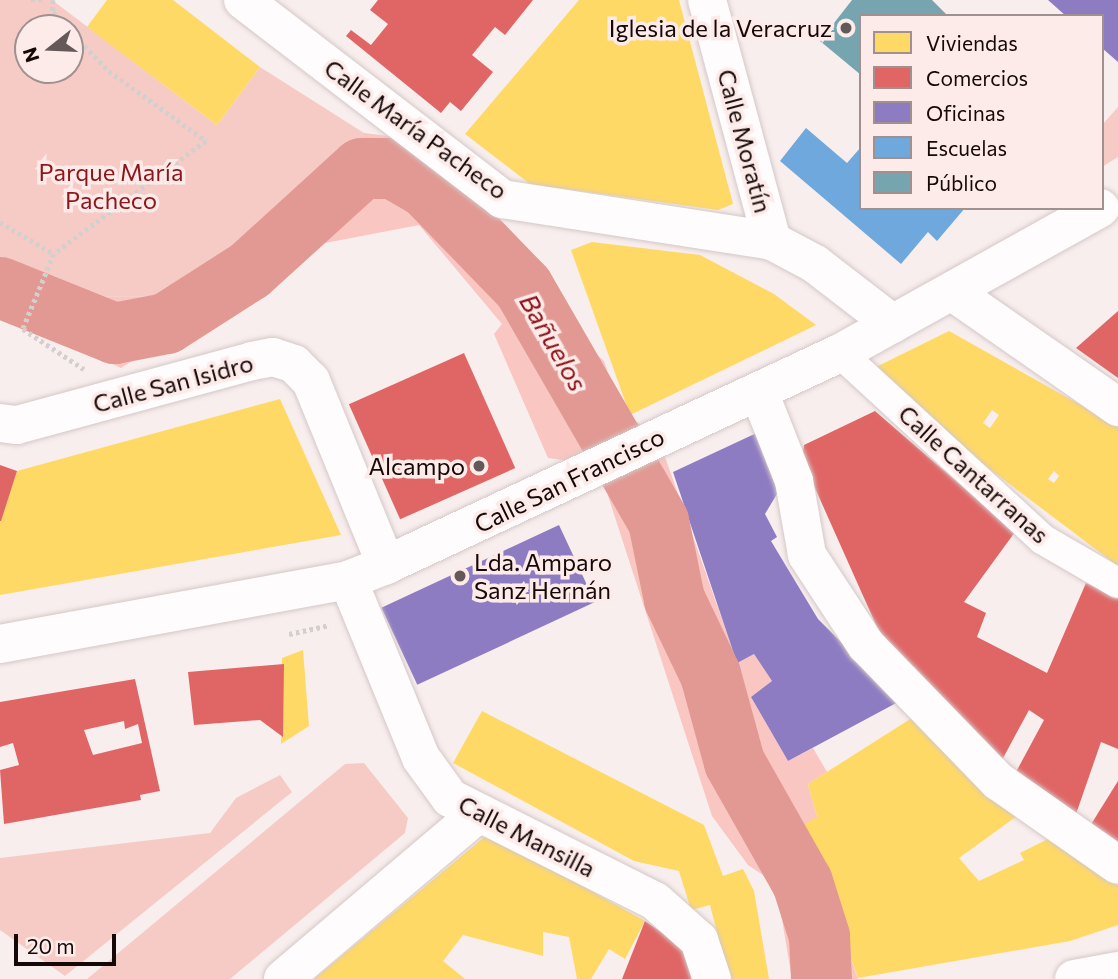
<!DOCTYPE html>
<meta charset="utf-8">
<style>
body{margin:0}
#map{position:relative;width:1118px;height:979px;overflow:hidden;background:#f8eeed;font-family:Commissioner,sans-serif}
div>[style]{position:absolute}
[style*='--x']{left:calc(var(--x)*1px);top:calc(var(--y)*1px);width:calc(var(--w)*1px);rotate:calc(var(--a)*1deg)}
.green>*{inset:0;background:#f6cbc6}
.forest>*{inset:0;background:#f9c6c2}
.homes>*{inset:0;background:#ffd966}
.shops>*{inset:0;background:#e06666;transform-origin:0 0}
.offices>*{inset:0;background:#8e7cc3;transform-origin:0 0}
.schools>*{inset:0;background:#6fa8dc}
.public>*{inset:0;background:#76a5af}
.river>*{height:61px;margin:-30.5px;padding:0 30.5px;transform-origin:30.5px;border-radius:30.5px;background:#e29993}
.path>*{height:4.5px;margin-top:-2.25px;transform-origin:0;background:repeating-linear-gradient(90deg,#d3cfce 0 3.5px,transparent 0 7px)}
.roads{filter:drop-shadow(0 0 2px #d4c8c7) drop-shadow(0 0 2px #d4c8c7)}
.pedestrian>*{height:30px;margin:-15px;padding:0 15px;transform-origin:15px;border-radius:15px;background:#fefcfc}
.minor>*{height:38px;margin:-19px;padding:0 19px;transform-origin:19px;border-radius:19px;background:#fefcfc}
.tertiary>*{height:38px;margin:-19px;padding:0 19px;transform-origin:19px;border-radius:19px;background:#fefcfc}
.dots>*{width:19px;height:19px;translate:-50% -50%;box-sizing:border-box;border:4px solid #fcebe9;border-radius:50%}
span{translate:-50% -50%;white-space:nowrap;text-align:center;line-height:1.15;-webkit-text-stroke:7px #fcebe9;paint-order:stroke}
.poi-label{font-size:24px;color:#150807}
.right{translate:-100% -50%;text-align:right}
.left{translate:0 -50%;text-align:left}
.street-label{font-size:24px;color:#150807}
.park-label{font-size:24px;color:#8f1419}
.water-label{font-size:26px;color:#8d1017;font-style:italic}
.legend{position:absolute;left:859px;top:14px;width:245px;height:196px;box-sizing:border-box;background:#fcebe9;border:2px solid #a0908f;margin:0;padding:9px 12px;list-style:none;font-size:21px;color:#150807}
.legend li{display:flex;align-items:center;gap:14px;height:35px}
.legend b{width:35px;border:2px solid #a0908f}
.north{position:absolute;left:14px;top:14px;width:70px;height:70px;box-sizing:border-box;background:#fcebe9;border:2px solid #a0908f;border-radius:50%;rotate:252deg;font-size:19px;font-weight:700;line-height:28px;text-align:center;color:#150807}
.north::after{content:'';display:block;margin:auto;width:24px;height:32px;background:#645858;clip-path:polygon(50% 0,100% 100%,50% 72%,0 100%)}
.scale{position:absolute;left:14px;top:934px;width:102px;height:32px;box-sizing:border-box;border:4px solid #150807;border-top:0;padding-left:9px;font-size:21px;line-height:24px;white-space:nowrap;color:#150807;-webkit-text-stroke:5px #fcebe9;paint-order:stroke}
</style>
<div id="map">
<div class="green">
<i style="clip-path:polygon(evenodd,0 0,52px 0,217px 125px,260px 67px,364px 133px,190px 297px,61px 296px,0 258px,0 0,28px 28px,70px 28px,70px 70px,28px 70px,28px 28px)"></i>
<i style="clip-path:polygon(1118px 107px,1118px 157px,1102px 167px,1102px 125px)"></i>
<i style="clip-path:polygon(364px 763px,408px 818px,405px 833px,230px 979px,87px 979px,345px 764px)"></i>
<i style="clip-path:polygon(280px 775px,292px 792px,65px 976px,0 930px,0 858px,210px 833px,236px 798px)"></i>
</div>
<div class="forest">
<i style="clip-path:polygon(364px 133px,427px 141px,514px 237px,556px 317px,604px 361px,619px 409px,658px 437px,737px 662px,754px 654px,772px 681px,751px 697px,788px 761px,813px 748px,827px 772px,808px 784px,817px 817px,803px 826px,858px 979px,792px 979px,776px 884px,748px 865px,712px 816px,598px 465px,548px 458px,494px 334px,502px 324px,419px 225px,325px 243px,121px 368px,0 314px,0 258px,61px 296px,190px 297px)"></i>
</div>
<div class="homes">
<i style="clip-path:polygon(107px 0,173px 0,260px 67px,217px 125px,87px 27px)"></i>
<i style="clip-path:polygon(579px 0,679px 0,733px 204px,718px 210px,530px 184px,465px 134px)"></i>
<i style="clip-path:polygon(592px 242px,700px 255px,774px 294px,816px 325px,630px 415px,571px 250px)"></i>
<i style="clip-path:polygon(evenodd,949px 331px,1118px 426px,1118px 566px,951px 440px,874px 368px,949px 331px,992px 410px,999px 415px,990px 428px,983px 423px,992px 410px,949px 331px,1054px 471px,1059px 476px,1054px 483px,1048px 479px,1054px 471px)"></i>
<i style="clip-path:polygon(280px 399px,341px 535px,0 595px,0 522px,17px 471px)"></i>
<i style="clip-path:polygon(303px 650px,309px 726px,281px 744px,282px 658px)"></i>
<i style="clip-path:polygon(482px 711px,704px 825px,723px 876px,743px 869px,754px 891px,769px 979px,729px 979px,710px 905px,691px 910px,679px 871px,634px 861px,453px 763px)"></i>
<i style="clip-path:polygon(915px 716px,1024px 811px,959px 858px,979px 881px,1024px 860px,1020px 853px,1058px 834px,1118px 879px,1118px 925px,1070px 941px,858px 978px,803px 825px,817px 817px,808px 784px)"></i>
<i style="clip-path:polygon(488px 834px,645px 921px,625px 959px,609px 949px,591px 979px,577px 979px,569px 937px,543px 932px,543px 956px,463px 935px,443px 961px,465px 979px,314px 979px)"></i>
</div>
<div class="shops">
<i style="clip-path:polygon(378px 0,533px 0,505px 35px,495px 27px,472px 55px,493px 72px,461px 111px,450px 102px,441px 113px,346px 36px,351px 30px,371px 45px,388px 24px,370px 10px)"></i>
<i style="clip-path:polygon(1118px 311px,1118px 378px,1076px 348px)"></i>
<i style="left:464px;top:353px;width:126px;height:126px;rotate:66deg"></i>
<i style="clip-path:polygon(875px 411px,1015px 532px,964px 602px,986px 613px,977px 637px,1047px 673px,1086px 583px,1118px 597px,1118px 749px,1101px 742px,1076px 814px,1016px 772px,1044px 720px,1029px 710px,1002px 760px,881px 636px,802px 459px,804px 445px)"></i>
<i style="clip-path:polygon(0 465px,17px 471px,1px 521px,0 521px)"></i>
<i style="clip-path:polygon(284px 664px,283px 737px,260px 720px,194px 725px,188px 672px)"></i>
<i style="clip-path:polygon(evenodd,135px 679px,160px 791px,140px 795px,141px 800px,4px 824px,0 770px,19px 765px,13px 743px,0 747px,0 702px,135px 679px,124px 721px,125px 729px,138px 724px,142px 743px,93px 755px,84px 730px,124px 721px)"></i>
<i style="clip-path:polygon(1118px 781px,1118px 844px,1090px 826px)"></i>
<i style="clip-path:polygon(645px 921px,686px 949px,692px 979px,622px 979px)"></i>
</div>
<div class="offices">
<i style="clip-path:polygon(1048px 0,1118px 0,1118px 62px,1102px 48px,1102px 16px,1066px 16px)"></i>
<i style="clip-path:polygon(763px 430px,786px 479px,765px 514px,777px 537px,771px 541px,818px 619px,900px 701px,788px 761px,751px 697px,772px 681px,754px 654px,737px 663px,673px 472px)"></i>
<i style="left:559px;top:525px;width:85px;height:196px;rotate:65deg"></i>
</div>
<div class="schools">
<i style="clip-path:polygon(806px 128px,847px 163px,861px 147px,861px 208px,965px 208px,937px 241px,928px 232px,901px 264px,780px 161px)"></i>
</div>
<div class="public">
<i style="clip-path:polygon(932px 0,948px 16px,861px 16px,861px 75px,820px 41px,852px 0)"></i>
</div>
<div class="river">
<i style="--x:0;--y:287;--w:123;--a:22"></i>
<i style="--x:114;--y:333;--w:53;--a:-10.9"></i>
<i style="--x:166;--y:323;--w:98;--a:-32.6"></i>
<i style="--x:249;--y:270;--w:151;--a:-42.3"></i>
<i style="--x:361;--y:168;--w:32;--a:0"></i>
<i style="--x:393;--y:168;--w:38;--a:30"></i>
<i style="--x:426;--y:187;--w:139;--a:45.9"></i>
<i style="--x:523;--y:287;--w:270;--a:60"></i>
<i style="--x:658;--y:521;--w:80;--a:78.4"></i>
<i style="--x:674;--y:599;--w:83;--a:64.4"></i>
<i style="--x:710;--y:674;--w:91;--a:74.7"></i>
<i style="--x:734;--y:762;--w:138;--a:60.5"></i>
<i style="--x:802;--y:882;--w:57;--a:72.5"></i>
<i style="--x:819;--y:936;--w:43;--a:87.3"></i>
</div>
<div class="path">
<i style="--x:31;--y:0;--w:13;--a:0"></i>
<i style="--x:53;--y:0;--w:12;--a:90"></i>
<i style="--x:53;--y:12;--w:21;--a:49"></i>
<i style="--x:70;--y:31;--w:56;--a:45.7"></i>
<i style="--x:109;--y:71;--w:120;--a:35.8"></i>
<i style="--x:206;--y:141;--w:189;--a:143.4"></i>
<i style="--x:54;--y:254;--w:81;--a:112.5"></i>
<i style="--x:23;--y:329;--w:73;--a:33.3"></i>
<i style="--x:0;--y:222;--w:63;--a:30.7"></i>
<i style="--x:289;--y:634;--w:42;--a:-12.4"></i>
</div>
<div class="roads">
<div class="pedestrian">
<i style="--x:840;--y:353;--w:275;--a:42.6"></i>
<i style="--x:1042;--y:539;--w:88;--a:30.1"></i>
</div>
<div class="minor">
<i style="--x:243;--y:0;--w:327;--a:37.5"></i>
<i style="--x:502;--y:199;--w:273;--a:8.8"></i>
<i style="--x:772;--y:241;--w:49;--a:28.1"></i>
<i style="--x:815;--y:264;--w:98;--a:37.6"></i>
<i style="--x:707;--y:0;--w:250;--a:74.9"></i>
<i style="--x:954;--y:293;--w:200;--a:34.8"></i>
<i style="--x:759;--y:392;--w:96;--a:68.5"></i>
<i style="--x:794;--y:481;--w:75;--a:80"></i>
<i style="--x:807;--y:555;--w:108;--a:56.8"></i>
<i style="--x:866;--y:645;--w:190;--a:45.9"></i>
<i style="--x:998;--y:781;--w:146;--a:35"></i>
<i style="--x:0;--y:423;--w:17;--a:7"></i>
<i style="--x:17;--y:425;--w:244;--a:-15.2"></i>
<i style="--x:252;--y:361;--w:21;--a:-11"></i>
<i style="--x:273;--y:357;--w:22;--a:18"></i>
<i style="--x:294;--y:364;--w:24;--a:45"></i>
<i style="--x:311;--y:381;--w:199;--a:67.8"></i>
<i style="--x:348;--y:580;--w:192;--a:67.7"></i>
<i style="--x:421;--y:758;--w:49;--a:54.1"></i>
<i style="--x:450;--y:798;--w:229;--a:26.7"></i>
<i style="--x:655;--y:901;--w:59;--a:41.6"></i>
<i style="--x:699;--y:940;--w:41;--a:71.6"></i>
<i style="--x:283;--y:979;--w:257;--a:-40.3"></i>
<i style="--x:1074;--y:979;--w:45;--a:-10.3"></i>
</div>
<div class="tertiary">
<i style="--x:0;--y:644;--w:354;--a:-10.4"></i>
<i style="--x:348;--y:580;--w:41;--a:-21.5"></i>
<i style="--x:386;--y:565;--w:501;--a:-25.03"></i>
<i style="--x:840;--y:353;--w:298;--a:-29.1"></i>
</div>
</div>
<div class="dots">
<i style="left:846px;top:28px;background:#645858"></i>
<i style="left:479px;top:466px;background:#645858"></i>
<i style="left:460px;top:576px;background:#645858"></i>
</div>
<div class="poi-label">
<span class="right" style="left:832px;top:28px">Iglesia de la Veracruz</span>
<span class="right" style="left:465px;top:466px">Alcampo</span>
<span class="left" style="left:474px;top:576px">Lda. Amparo<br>Sanz Hernán</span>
</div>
<div class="street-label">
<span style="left:416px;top:129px;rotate:36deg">Calle María Pacheco</span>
<span style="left:745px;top:141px;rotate:75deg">Calle Moratín</span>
<span style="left:173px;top:383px;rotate:-15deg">Calle San Isidro</span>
<span style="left:974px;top:474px;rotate:42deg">Calle Cantarranas</span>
<span style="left:569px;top:480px;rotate:-26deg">Calle San Francisco</span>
<span style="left:527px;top:836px;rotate:27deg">Calle Mansilla</span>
</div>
<div class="park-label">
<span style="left:111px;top:186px">Parque María<br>Pacheco</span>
</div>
<div class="water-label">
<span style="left:554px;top:342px;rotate:60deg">Bañuelos</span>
</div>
<ul class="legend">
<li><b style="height:19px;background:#ffd966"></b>Viviendas</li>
<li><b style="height:19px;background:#e06666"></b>Comercios</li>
<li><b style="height:19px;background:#8e7cc3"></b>Oficinas</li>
<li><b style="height:19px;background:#6fa8dc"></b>Escuelas</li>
<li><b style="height:19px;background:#76a5af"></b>Público</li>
</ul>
<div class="north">N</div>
<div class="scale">20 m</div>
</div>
